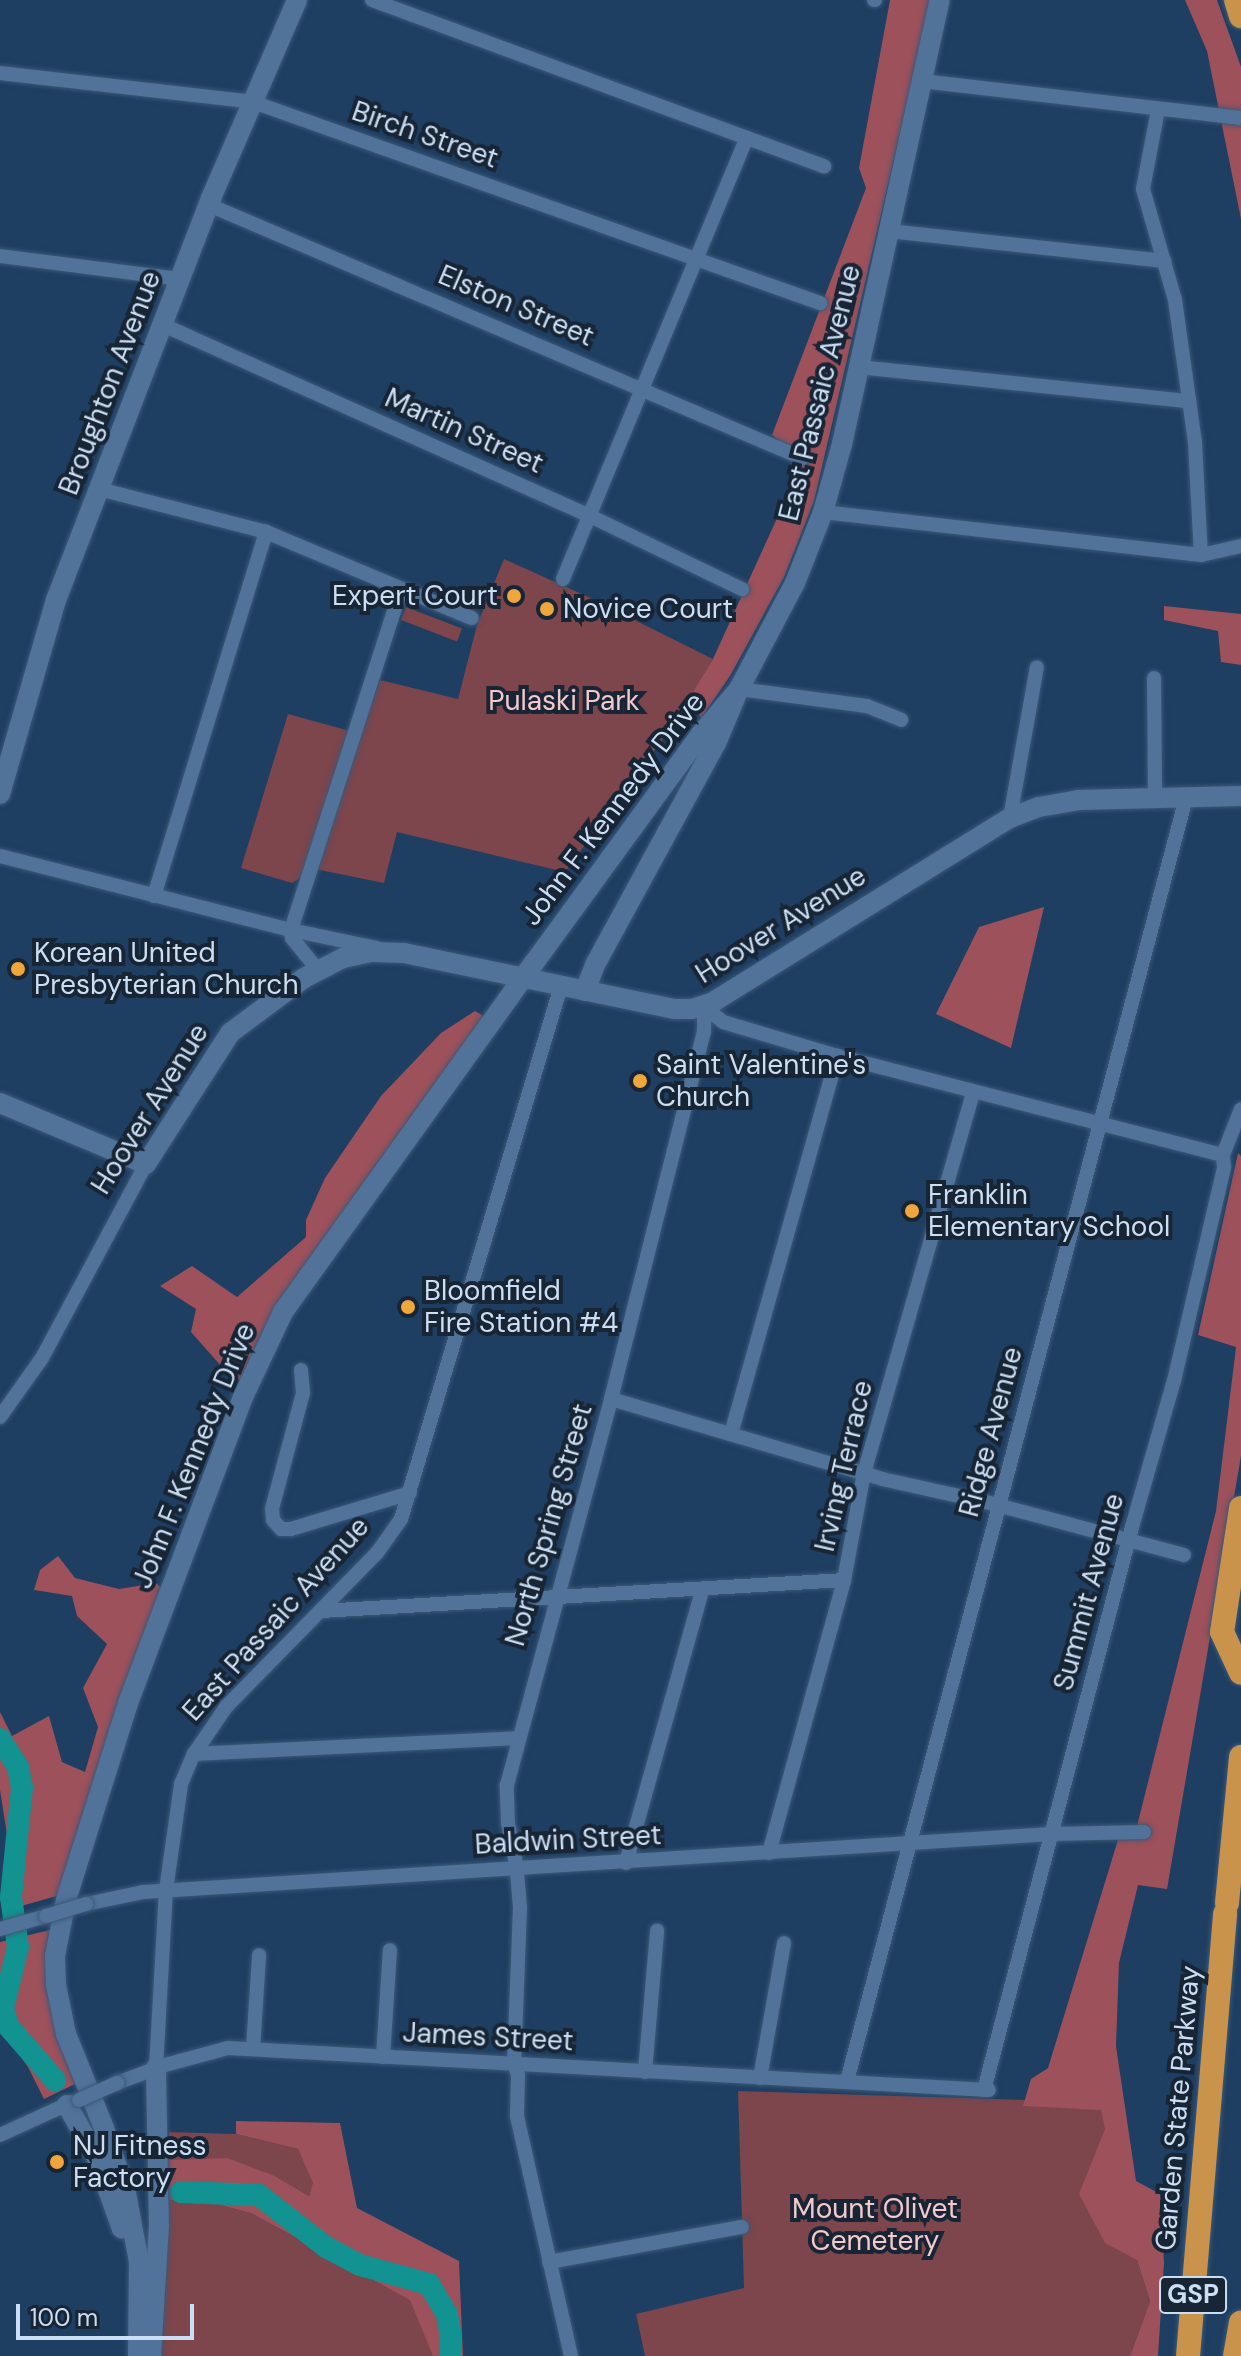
<!DOCTYPE html>
<style>
body{margin:0}
#map{position:relative;width:1241px;height:2356px;overflow:hidden;background:#1e3e62;font-family:"DM Sans",sans-serif}
div>[style]{position:absolute}
[style*='--x']{left:calc(var(--x)*1px);top:calc(var(--y)*1px);width:calc(var(--w)*1px);rotate:calc(var(--a)*1deg)}
.green>*{inset:0;background:#7d454c;transform-origin:0 0}
.forest>*{inset:0;background:#9c515b}
.river>*{height:22px;margin:-11px;padding:0 11px;transform-origin:11px;border-radius:11px;background:#129290}
.roads{filter:drop-shadow(0 0 2px #3b5876) drop-shadow(0 0 2px #3b5876)}
.street>*{height:14px;margin:-7px;padding:0 7px;transform-origin:7px;border-radius:7px;background:#51739a}
.secondary>*{height:20px;margin:-10px;padding:0 10px;transform-origin:10px;border-radius:10px;background:#51739a}
.highway>*{height:24px;margin:-12px;padding:0 12px;transform-origin:12px;border-radius:12px;background:#c9934c}
.bridges{filter:drop-shadow(0 0 2px #3b5876) drop-shadow(0 0 2px #3b5876)}
.street-bridge>*{height:14px;margin:-7px;padding:0 7px;transform-origin:7px;border-radius:7px;background:#51739a}
.dots>*{width:22px;height:22px;translate:-50% -50%;box-sizing:border-box;border:4px solid #172535;border-radius:50%}
span{translate:-50% -50%;white-space:nowrap;text-align:center;line-height:1.15;-webkit-text-stroke:8px #172535;paint-order:stroke}
.shield-label span{padding:2px 6px;background:#172535;border:2px solid;border-radius:6px;-webkit-text-stroke-width:0}
.shield-label{font-size:26px;color:#ccdef4;font-weight:700}
.street-label{font-size:28px;color:#ccdef4}
.poi-label{font-size:28px;color:#ccdef4}
.right{translate:-100% -50%;text-align:right}
.left{translate:0 -50%;text-align:left}
.park-label{font-size:28px;color:#f5c8cb}
.scale{position:absolute;left:16px;top:2304px;width:178px;height:36px;box-sizing:border-box;border:4px solid #ccdef4;border-top:0;padding-left:10px;font-size:24px;line-height:28px;white-space:nowrap;color:#ccdef4;-webkit-text-stroke:6px #172535;paint-order:stroke}
</style>
<div id="map">
<div class="green">
<i style="clip-path:polygon(504px 559px,586px 596px,713px 659px,668px 732px,565px 872px,397px 832px,384px 883px,315px 869px,292px 883px,241px 868px,288px 714px,361px 734px,380px 680px,458px 699px,477px 625px)"></i>
<i style="left:406px;top:607px;width:60px;height:14px;rotate:21deg"></i>
<i style="clip-path:polygon(738px 2091px,1120px 2103px,1137px 2260px,1150px 2301px,1130px 2356px,645px 2356px,636px 2314px,744px 2288px)"></i>
<i style="clip-path:polygon(169px 2132px,236px 2134px,298px 2149px,314px 2183px,309px 2196px,275px 2176px,168px 2160px)"></i>
<i style="clip-path:polygon(169px 2200px,212px 2203px,251px 2213px,375px 2281px,432px 2290px,443px 2356px,160px 2356px)"></i>
</div>
<div class="forest">
<i style="clip-path:polygon(890px 0,931px 0,814px 501px,784px 577px,730px 676px,701px 718px,691px 699px,668px 732px,713px 659px,803px 461px,772px 435px,866px 188px,859px 168px)"></i>
<i style="clip-path:polygon(1185px 0,1217px 0,1241px 67px,1241px 219px,1207px 51px)"></i>
<i style="clip-path:polygon(1164px 606px,1241px 614px,1241px 665px,1221px 662px,1218px 631px,1164px 620px)"></i>
<i style="clip-path:polygon(1044px 907px,1011px 1048px,936px 1014px,979px 927px)"></i>
<i style="clip-path:polygon(475px 1011px,487px 1018px,309px 1262px,262px 1332px,241px 1381px,229px 1375px,191px 1332px,196px 1309px,160px 1286px,192px 1266px,237px 1297px,306px 1237px,306px 1220px,325px 1178px,381px 1096px,441px 1033px)"></i>
<i style="clip-path:polygon(1238px 1153px,1241px 1156px,1241px 1456px,1167px 1889px,1138px 1885px,1119px 1963px,1116px 2046px,1136px 2181px,1160px 2194px,1164px 2263px,1158px 2356px,1130px 2356px,1150px 2301px,1137px 2260px,1105px 2243px,1079px 2194px,1105px 2129px,1101px 2110px,1023px 2106px,1031px 2079px,1048px 2068px,1121px 1830px,1136px 1830px,1216px 1511px,1236px 1347px,1198px 1335px)"></i>
<i style="clip-path:polygon(58px 1556px,75px 1578px,119px 1589px,156px 1583px,163px 1589px,60px 1895px,7px 1910px,8px 1841px,0 1790px,0 1712px,12px 1736px,49px 1716px,62px 1762px,85px 1772px,98px 1727px,83px 1688px,107px 1644px,77px 1616px,72px 1596px,34px 1590px,40px 1570px)"></i>
<i style="clip-path:polygon(50px 1930px,77px 2083px,44px 2099px,28px 2067px,0 2027px,0 1942px)"></i>
<i style="clip-path:polygon(236px 2121px,340px 2123px,357px 2208px,459px 2261px,463px 2356px,433px 2356px,410px 2300px,251px 2213px,212px 2203px,169px 2200px,168px 2160px,227px 2158px,275px 2176px,309px 2196px,313px 2183px,298px 2149px,236px 2134px)"></i>
</div>
<div class="river">
<i style="--x:0;--y:1739;--w:33;--a:57"></i>
<i style="--x:18;--y:1767;--w:20;--a:79"></i>
<i style="--x:22;--y:1787;--w:111;--a:95.7"></i>
<i style="--x:11;--y:1897;--w:50;--a:82"></i>
<i style="--x:18;--y:1947;--w:63;--a:103.8"></i>
<i style="--x:3;--y:2008;--w:19;--a:74"></i>
<i style="--x:8;--y:2026;--w:72;--a:49"></i>
<i style="--x:181;--y:2192;--w:78;--a:2.2"></i>
<i style="--x:259;--y:2195;--w:85;--a:37.8"></i>
<i style="--x:326;--y:2247;--w:38;--a:28"></i>
<i style="--x:360;--y:2265;--w:72;--a:15.4"></i>
<i style="--x:429;--y:2284;--w:35;--a:59"></i>
<i style="--x:447;--y:2314;--w:23;--a:80"></i>
<i style="--x:451;--y:2337;--w:19;--a:93"></i>
</div>
<div class="roads">
<div class="street">
<i style="--x:372;--y:0;--w:482;--a:20.2"></i>
<i style="--x:874;--y:0;--w:1;--a:0"></i>
<i style="--x:0;--y:73;--w:255;--a:6.5"></i>
<i style="--x:253;--y:102;--w:602;--a:19.52"></i>
<i style="--x:922;--y:81;--w:321;--a:6.6"></i>
<i style="--x:1158;--y:110;--w:80;--a:100.8"></i>
<i style="--x:1143;--y:189;--w:116;--a:73.9"></i>
<i style="--x:1175;--y:300;--w:143;--a:82"></i>
<i style="--x:1195;--y:442;--w:113;--a:87"></i>
<i style="--x:209;--y:205;--w:645;--a:23.11"></i>
<i style="--x:889;--y:231;--w:277;--a:6.2"></i>
<i style="--x:0;--y:256;--w:181;--a:7.3"></i>
<i style="--x:163;--y:325;--w:468;--a:24.1"></i>
<i style="--x:590;--y:516;--w:169;--a:25.7"></i>
<i style="--x:858;--y:367;--w:333;--a:5.9"></i>
<i style="--x:99;--y:489;--w:172;--a:14.4"></i>
<i style="--x:266;--y:532;--w:223;--a:22.7"></i>
<i style="--x:823;--y:512;--w:380;--a:6.5"></i>
<i style="--x:1201;--y:555;--w:41;--a:-12.7"></i>
<i style="--x:563;--y:579;--w:478;--a:-67.4"></i>
<i style="--x:1154;--y:678;--w:119;--a:89.5"></i>
<i style="--x:739;--y:689;--w:129;--a:7.6"></i>
<i style="--x:867;--y:706;--w:37;--a:22"></i>
<i style="--x:1010;--y:818;--w:153;--a:-79.9"></i>
<i style="--x:0;--y:856;--w:300;--a:14.3"></i>
<i style="--x:291;--y:930;--w:88;--a:11.8"></i>
<i style="--x:154;--y:896;--w:381;--a:-72.9"></i>
<i style="--x:291;--y:930;--w:358;--a:-72.1"></i>
<i style="--x:291;--y:930;--w:8;--a:83"></i>
<i style="--x:292;--y:938;--w:41;--a:50.9"></i>
<i style="--x:704;--y:1007;--w:24;--a:38"></i>
<i style="--x:723;--y:1022;--w:119;--a:16.6"></i>
<i style="--x:837;--y:1056;--w:398;--a:14.4"></i>
<i style="--x:301;--y:1370;--w:23;--a:85"></i>
<i style="--x:303;--y:1393;--w:120;--a:105"></i>
<i style="--x:272;--y:1509;--w:11;--a:85"></i>
<i style="--x:273;--y:1520;--w:12;--a:48"></i>
<i style="--x:281;--y:1529;--w:10;--a:0"></i>
<i style="--x:291;--y:1529;--w:124;--a:-16.8"></i>
<i style="--x:611;--y:1399;--w:283;--a:16.4"></i>
<i style="--x:882;--y:1479;--w:107;--a:12.5"></i>
<i style="--x:986;--y:1502;--w:205;--a:15"></i>
<i style="--x:0;--y:1417;--w:72;--a:-54.6"></i>
<i style="--x:42;--y:1358;--w:220;--a:-61.8"></i>
<i style="--x:731;--y:1434;--w:393;--a:-74.3"></i>
<i style="--x:321;--y:1611;--w:524;--a:-3.39"></i>
<i style="--x:194;--y:1754;--w:323;--a:-2.8"></i>
<i style="--x:769;--y:1853;--w:283;--a:-74.6"></i>
<i style="--x:844;--y:1580;--w:109;--a:-79.4"></i>
<i style="--x:864;--y:1473;--w:396;--a:-74"></i>
<i style="--x:626;--y:1863;--w:283;--a:-74.4"></i>
<i style="--x:86;--y:1904;--w:58;--a:-11.9"></i>
<i style="--x:143;--y:1892;--w:910;--a:-3.65"></i>
<i style="--x:1051;--y:1834;--w:93;--a:-1.2"></i>
<i style="--x:0;--y:1929;--w:48;--a:-15.8"></i>
<i style="--x:253;--y:2049;--w:94;--a:-86.3"></i>
<i style="--x:383;--y:2057;--w:107;--a:-86.3"></i>
<i style="--x:156;--y:2068;--w:178;--a:-86.8"></i>
<i style="--x:166;--y:1890;--w:107;--a:-81.9"></i>
<i style="--x:181;--y:1784;--w:33;--a:-67"></i>
<i style="--x:194;--y:1754;--w:57;--a:-55.8"></i>
<i style="--x:226;--y:1707;--w:216;--a:-45.6"></i>
<i style="--x:377;--y:1553;--w:42;--a:-54.8"></i>
<i style="--x:401;--y:1519;--w:556;--a:-73.29"></i>
<i style="--x:645;--y:2072;--w:142;--a:-85.1"></i>
<i style="--x:760;--y:2078;--w:137;--a:-79.9"></i>
<i style="--x:847;--y:2081;--w:1327;--a:-75.2"></i>
<i style="--x:117;--y:2083;--w:51;--a:-20.6"></i>
<i style="--x:165;--y:2065;--w:65;--a:-15.1"></i>
<i style="--x:228;--y:2048;--w:762;--a:3.16"></i>
<i style="--x:984;--y:2090;--w:582;--a:-75.27"></i>
<i style="--x:1132;--y:1527;--w:152;--a:-74"></i>
<i style="--x:1174;--y:1381;--w:220;--a:-76.8"></i>
<i style="--x:1224;--y:1167;--w:12;--a:-95"></i>
<i style="--x:1223;--y:1155;--w:49;--a:-68.6"></i>
<i style="--x:0;--y:2135;--w:79;--a:-24.6"></i>
<i style="--x:549;--y:2262;--w:196;--a:-10.3"></i>
<i style="--x:571;--y:2356;--w:246;--a:-102.7"></i>
<i style="--x:517;--y:2116;--w:41;--a:-88.6"></i>
<i style="--x:518;--y:2075;--w:12;--a:-110"></i>
<i style="--x:514;--y:2064;--w:157;--a:-87.8"></i>
<i style="--x:520;--y:1907;--w:38;--a:-95"></i>
<i style="--x:517;--y:1869;--w:47;--a:-101.1"></i>
<i style="--x:508;--y:1823;--w:38;--a:-92"></i>
<i style="--x:507;--y:1785;--w:400;--a:-74.9"></i>
<i style="--x:611;--y:1399;--w:379;--a:-75.8"></i>
<i style="--x:704;--y:1032;--w:25;--a:-90"></i>
</div>
<div class="secondary">
<i style="--x:0;--y:794;--w:202;--a:-73.9"></i>
<i style="--x:56;--y:600;--w:431;--a:-68.9"></i>
<i style="--x:211;--y:198;--w:216;--a:-66.5"></i>
<i style="--x:585;--y:991;--w:30;--a:-69"></i>
<i style="--x:596;--y:963;--w:253;--a:-61.4"></i>
<i style="--x:717;--y:741;--w:56;--a:-67.1"></i>
<i style="--x:739;--y:689;--w:120;--a:-62.2"></i>
<i style="--x:795;--y:583;--w:76;--a:-68.5"></i>
<i style="--x:823;--y:512;--w:71;--a:-74.4"></i>
<i style="--x:842;--y:444;--w:455;--a:-77.6"></i>
<i style="--x:0;--y:1103;--w:158;--a:22.7"></i>
<i style="--x:146;--y:1164;--w:156;--a:-57.3"></i>
<i style="--x:230;--y:1033;--w:92;--a:-36.6"></i>
<i style="--x:304;--y:978;--w:44;--a:-27.1"></i>
<i style="--x:343;--y:958;--w:30;--a:-12"></i>
<i style="--x:372;--y:952;--w:32;--a:2"></i>
<i style="--x:404;--y:953;--w:276;--a:11.7"></i>
<i style="--x:674;--y:1009;--w:18;--a:0"></i>
<i style="--x:692;--y:1009;--w:22;--a:-18"></i>
<i style="--x:713;--y:1002;--w:349;--a:-31.8"></i>
<i style="--x:1010;--y:818;--w:31;--a:-21"></i>
<i style="--x:1039;--y:807;--w:40;--a:-10"></i>
<i style="--x:1078;--y:800;--w:163;--a:-1.4"></i>
<i style="--x:67;--y:2105;--w:59;--a:60.4"></i>
<i style="--x:96;--y:2156;--w:77;--a:70.4"></i>
<i style="--x:138;--y:2356;--w:94;--a:-89.4"></i>
<i style="--x:139;--y:2262;--w:70;--a:-100.7"></i>
<i style="--x:126;--y:2193;--w:69;--a:-108.7"></i>
<i style="--x:104;--y:2128;--w:101;--a:-112"></i>
<i style="--x:66;--y:2034;--w:50;--a:-101.5"></i>
<i style="--x:56;--y:1985;--w:29;--a:-92"></i>
<i style="--x:55;--y:1956;--w:57;--a:-78.9"></i>
<i style="--x:66;--y:1900;--w:207;--a:-72.5"></i>
<i style="--x:128;--y:1703;--w:329;--a:-69.4"></i>
<i style="--x:244;--y:1395;--w:92;--a:-64.8"></i>
<i style="--x:283;--y:1312;--w:430;--a:-54.3"></i>
<i style="--x:534;--y:963;--w:283;--a:-53.9"></i>
<i style="--x:701;--y:734;--w:59;--a:-49.8"></i>
<i style="--x:151;--y:2356;--w:129;--a:-86.5"></i>
<i style="--x:159;--y:2227;--w:159;--a:-91.1"></i>
</div>
<div class="highway">
<i style="--x:1236;--y:0;--w:17;--a:73"></i>
<i style="--x:1241;--y:1508;--w:125;--a:98.7"></i>
<i style="--x:1222;--y:1632;--w:45;--a:65.1"></i>
<i style="--x:1227;--y:1903;--w:147;--a:-84.5"></i>
<i style="--x:1188;--y:2356;--w:444;--a:-85.2"></i>
<i style="--x:1235;--y:2356;--w:34;--a:-80"></i>
</div>
</div>
<div class="bridges">
<div class="street-bridge">
<i style="--x:46;--y:1916;--w:42;--a:-16.7"></i>
<i style="--x:79;--y:2100;--w:42;--a:-24.1"></i>
</div>
</div>
<div class="dots">
<i style="left:514px;top:596px;background:#efa73d"></i>
<i style="left:547px;top:609px;background:#efa73d"></i>
<i style="left:18px;top:969px;background:#efa73d"></i>
<i style="left:640px;top:1081px;background:#efa73d"></i>
<i style="left:912px;top:1211px;background:#efa73d"></i>
<i style="left:408px;top:1307px;background:#efa73d"></i>
<i style="left:57px;top:2162px;background:#efa73d"></i>
</div>
<div class="shield-label">
<span style="left:1193px;top:2295px">GSP</span>
</div>
<div class="street-label">
<span style="left:425px;top:135px;rotate:19deg">Birch Street</span>
<span style="left:516px;top:306px;rotate:23deg">Elston Street</span>
<span style="left:110px;top:383px;rotate:-69deg">Broughton Avenue</span>
<span style="left:820px;top:393px;rotate:-76deg">East Passaic Avenue</span>
<span style="left:464px;top:431px;rotate:24deg">Martin Street</span>
<span style="left:613px;top:809px;rotate:-53deg">John F. Kennedy Drive</span>
<span style="left:781px;top:925px;rotate:-32deg">Hoover Avenue</span>
<span style="left:150px;top:1109px;rotate:-58deg">Hoover Avenue</span>
<span style="left:991px;top:1432px;rotate:-75deg">Ridge Avenue</span>
<span style="left:194px;top:1456px;rotate:-68deg">John F. Kennedy Drive</span>
<span style="left:844px;top:1466px;rotate:-77deg">Irving Terrace</span>
<span style="left:549px;top:1525px;rotate:-74deg">North Spring Street</span>
<span style="left:1089px;top:1592px;rotate:-75deg">Summit Avenue</span>
<span style="left:276px;top:1619px;rotate:-48deg">East Passaic Avenue</span>
<span style="left:568px;top:1840px;rotate:-3deg">Baldwin Street</span>
<span style="left:488px;top:2037px;rotate:3deg">James Street</span>
<span style="left:1178px;top:2108px;rotate:-85deg">Garden State Parkway</span>
</div>
<div class="poi-label">
<span class="right" style="left:498px;top:596px">Expert Court</span>
<span class="left" style="left:563px;top:609px">Novice Court</span>
<span class="left" style="left:34px;top:969px">Korean United<br>Presbyterian Church</span>
<span class="left" style="left:656px;top:1081px">Saint Valentine's<br>Church</span>
<span class="left" style="left:928px;top:1211px">Franklin<br>Elementary School</span>
<span class="left" style="left:424px;top:1307px">Bloomfield<br>Fire Station #4</span>
<span class="left" style="left:73px;top:2162px">NJ Fitness<br>Factory</span>
</div>
<div class="park-label">
<span style="left:564px;top:701px">Pulaski Park</span>
<span style="left:875px;top:2225px">Mount Olivet<br>Cemetery</span>
</div>
<div class="scale">100 m</div>
</div>
